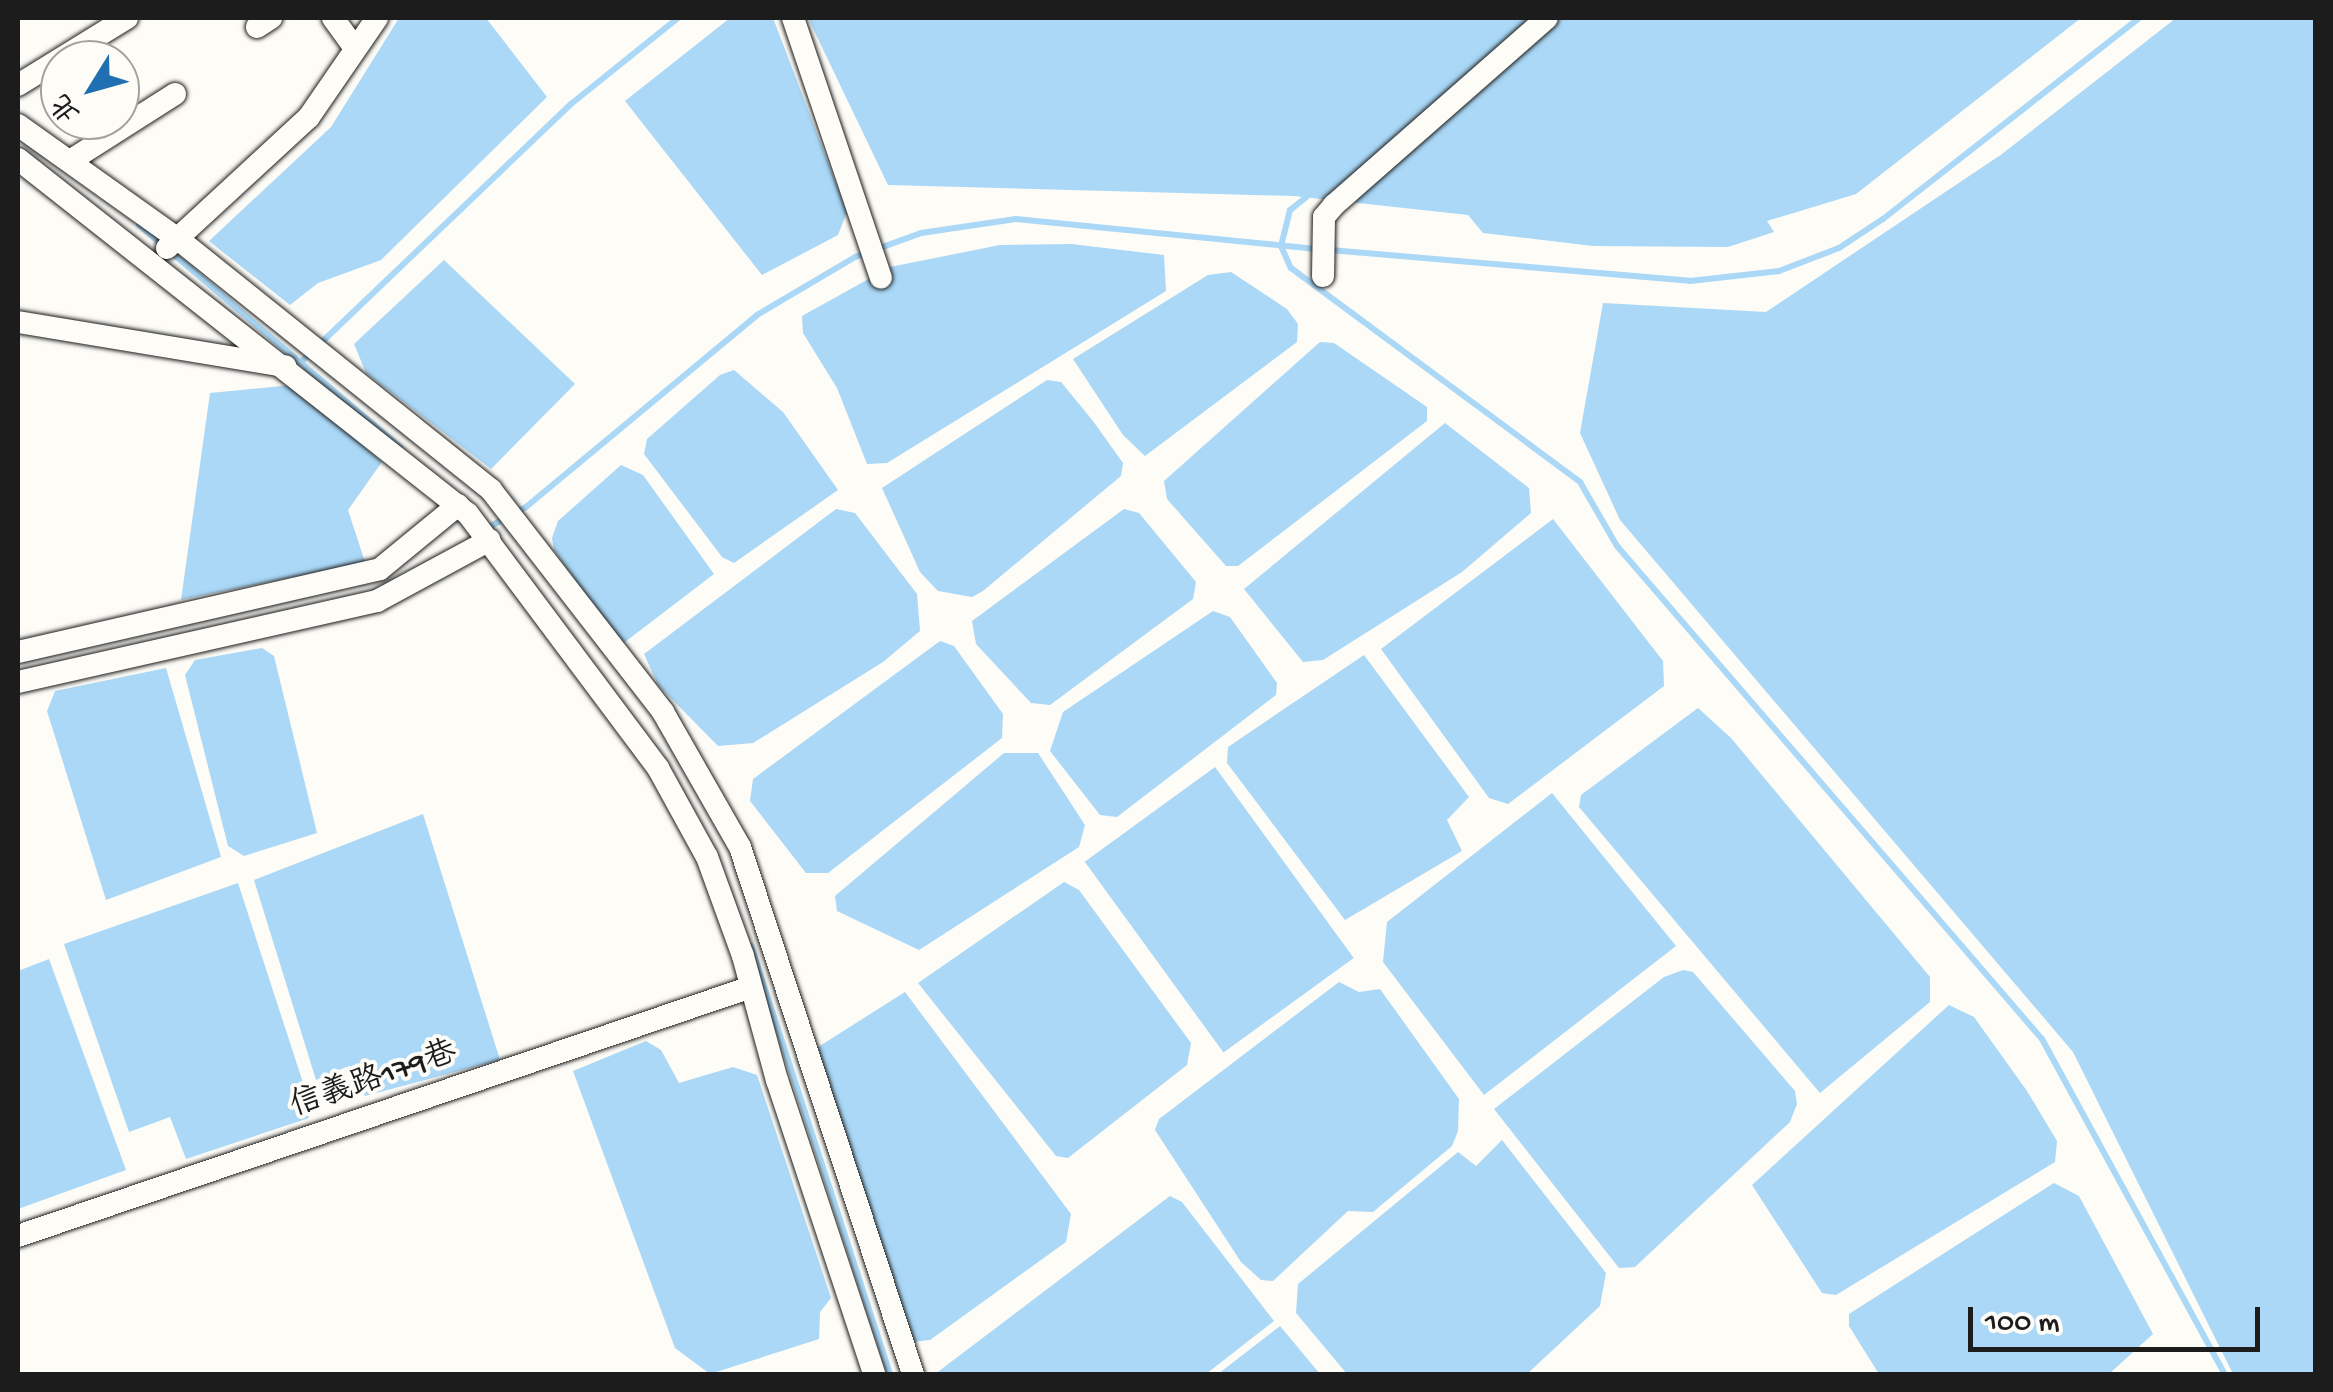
<!DOCTYPE html>
<meta charset="utf-8">
<style>
body{margin:0}
#map{position:relative;width:2333px;height:1392px;overflow:hidden;background:#fdfcf7;font-family:"Gochi Hand","LXGW WenKai TC",sans-serif}
div>[style]{position:absolute}
[style*='--x']{left:calc(var(--x)*1px);top:calc(var(--y)*1px);width:calc(var(--w)*1px);rotate:calc(var(--a)*1deg)}
.water>*{inset:0;background:#aad8f6;transform-origin:0 0}
.stream>*{height:6px;margin:-3px;padding:0 3px;transform-origin:3px;border-radius:3px;background:#aad8f6}
.roads{filter:drop-shadow(0 0 2px #1c1c1c) drop-shadow(0 0 2px #1c1c1c)}
.minor>*{height:22px;margin:-11px;padding:0 11px;transform-origin:11px;border-radius:11px;background:#fdfcf7}
span{translate:-50% -50%;white-space:nowrap;text-align:center;line-height:1.15;-webkit-text-stroke:8px #fdfcf7;paint-order:stroke}
.street-label{font-size:32px;color:#1c1c1c}
.frame{position:absolute;inset:0;border:20px solid #1c1c1c;pointer-events:none}
.north{position:absolute;left:40px;top:40px;width:100px;height:100px;box-sizing:border-box;background:#fdfcf7;border:2px solid #a3a29f;border-radius:50%;rotate:233deg;font-size:28px;font-weight:700;line-height:40px;text-align:center;color:#1c1c1c}
.north::after{content:'';display:block;margin:auto;width:35px;height:45px;background:#1f6fb2;clip-path:polygon(50% 0,100% 100%,50% 72%,0 100%)}
.scale{position:absolute;left:1968px;top:1307px;width:292px;height:45px;box-sizing:border-box;border:5px solid #1c1c1c;border-top:0;padding-left:12px;font-size:30px;line-height:35px;white-space:nowrap;color:#1c1c1c;-webkit-text-stroke:8px #fdfcf7;paint-order:stroke}
</style>
<div id="map">
<div class="water">
<i style="clip-path:polygon(399px 18px,486px 18px,547px 97px,381px 260px,318px 283px,290px 305px,209px 241px,331px 127px)"></i>
<i style="clip-path:polygon(730px 18px,773px 18px,847px 212px,838px 235px,762px 275px,625px 101px)"></i>
<i style="clip-path:polygon(808px 18px,2081px 18px,1856px 194px,1767px 221px,1774px 232px,1728px 247px,1593px 246px,1483px 233px,1468px 215px,1294px 196px,888px 185px)"></i>
<i style="clip-path:polygon(2176px 18px,2315px 18px,2315px 1374px,2233px 1374px,2073px 1052px,1620px 520px,1580px 433px,1603px 303px,1766px 312px,2002px 154px)"></i>
<i style="clip-path:polygon(1071px 244px,1164px 255px,1166px 291px,887px 463px,867px 464px,837px 388px,803px 333px,802px 316px,890px 267px,1000px 245px)"></i>
<i style="clip-path:polygon(444px 260px,575px 384px,491px 469px,366px 373px,354px 344px)"></i>
<i style="clip-path:polygon(1231px 272px,1287px 309px,1298px 324px,1297px 342px,1145px 456px,1123px 435px,1073px 359px,1208px 275px)"></i>
<i style="clip-path:polygon(1320px 342px,1334px 343px,1427px 407px,1427px 421px,1238px 566px,1226px 566px,1167px 499px,1164px 481px)"></i>
<i style="clip-path:polygon(734px 370px,783px 412px,838px 490px,734px 563px,722px 557px,644px 454px,647px 439px,720px 375px)"></i>
<i style="clip-path:polygon(1047px 380px,1061px 382px,1093px 421px,1123px 463px,1121px 476px,983px 591px,972px 597px,938px 591px,920px 572px,882px 488px)"></i>
<i style="clip-path:polygon(292px 385px,382px 462px,348px 510px,365px 562px,181px 600px,210px 393px)"></i>
<i style="clip-path:polygon(1445px 423px,1529px 488px,1531px 513px,1462px 572px,1323px 660px,1303px 662px,1244px 589px)"></i>
<i style="clip-path:polygon(621px 465px,643px 475px,714px 574px,621px 645px,554px 550px,552px 538px,558px 521px)"></i>
<i style="clip-path:polygon(836px 509px,855px 513px,917px 594px,920px 631px,883px 662px,753px 743px,718px 746px,658px 685px,644px 654px)"></i>
<i style="clip-path:polygon(1124px 509px,1139px 513px,1196px 582px,1193px 599px,1050px 705px,1031px 703px,976px 644px,972px 621px)"></i>
<i style="clip-path:polygon(1553px 519px,1663px 661px,1664px 686px,1508px 804px,1489px 798px,1381px 649px)"></i>
<i style="clip-path:polygon(1213px 611px,1230px 617px,1277px 683px,1276px 695px,1117px 817px,1100px 815px,1050px 751px,1063px 712px)"></i>
<i style="clip-path:polygon(940px 641px,954px 646px,1003px 714px,1002px 738px,828px 873px,806px 873px,750px 801px,753px 779px)"></i>
<i style="clip-path:polygon(262px 648px,274px 656px,317px 833px,244px 856px,228px 846px,185px 675px,195px 660px)"></i>
<i style="clip-path:polygon(1364px 655px,1469px 797px,1447px 820px,1462px 851px,1345px 920px,1227px 763px,1228px 747px)"></i>
<i style="clip-path:polygon(166px 668px,221px 857px,106px 900px,47px 711px,55px 691px)"></i>
<i style="clip-path:polygon(1698px 708px,1731px 738px,1930px 977px,1930px 1002px,1820px 1093px,1579px 807px,1581px 795px)"></i>
<i style="clip-path:polygon(1004px 753px,1038px 753px,1085px 825px,1079px 847px,919px 950px,837px 911px,835px 896px)"></i>
<i style="left:1215px;top:767px;width:236px;height:161px;rotate:54deg"></i>
<i style="clip-path:polygon(1552px 793px,1676px 946px,1484px 1095px,1383px 962px,1387px 922px)"></i>
<i style="clip-path:polygon(423px 814px,500px 1060px,365px 1096px,346px 1067px,316px 1080px,254px 880px)"></i>
<i style="clip-path:polygon(1064px 882px,1079px 890px,1191px 1043px,1187px 1065px,1068px 1158px,1056px 1156px,918px 983px)"></i>
<i style="clip-path:polygon(238px 883px,307px 1095px,309px 1118px,186px 1159px,170px 1117px,129px 1132px,64px 944px)"></i>
<i style="clip-path:polygon(49px 959px,126px 1170px,18px 1209px,18px 971px)"></i>
<i style="clip-path:polygon(1683px 970px,1693px 972px,1795px 1091px,1797px 1104px,1790px 1122px,1635px 1267px,1619px 1268px,1494px 1109px,1664px 977px)"></i>
<i style="clip-path:polygon(1339px 982px,1359px 992px,1380px 989px,1459px 1099px,1458px 1131px,1452px 1146px,1373px 1212px,1348px 1211px,1273px 1281px,1261px 1280px,1241px 1262px,1155px 1130px,1159px 1119px)"></i>
<i style="clip-path:polygon(905px 992px,1071px 1214px,1066px 1242px,930px 1340px,911px 1342px,815px 1049px)"></i>
<i style="clip-path:polygon(1949px 1005px,1974px 1017px,2027px 1091px,2057px 1141px,2055px 1162px,1836px 1295px,1822px 1293px,1752px 1185px)"></i>
<i style="clip-path:polygon(646px 1041px,661px 1050px,679px 1083px,733px 1067px,757px 1075px,831px 1298px,820px 1312px,819px 1339px,710px 1374px,675px 1348px,573px 1071px)"></i>
<i style="clip-path:polygon(1502px 1140px,1606px 1273px,1600px 1306px,1527px 1374px,1347px 1374px,1296px 1313px,1298px 1284px,1458px 1152px,1476px 1166px)"></i>
<i style="clip-path:polygon(2054px 1183px,2079px 1196px,2153px 1334px,2109px 1374px,1879px 1374px,1849px 1326px,1849px 1314px)"></i>
<i style="clip-path:polygon(1170px 1196px,1182px 1202px,1274px 1321px,1206px 1374px,935px 1374px)"></i>
<i style="clip-path:polygon(1280px 1326px,1320px 1374px,1218px 1374px)"></i>
</div>
<div class="stream">
<i style="--x:1310;--y:194;--w:26;--a:141"></i>
<i style="--x:1290;--y:210;--w:37;--a:104"></i>
<i style="--x:1281;--y:246;--w:24;--a:66"></i>
<i style="--x:1291;--y:268;--w:360;--a:36.5"></i>
<i style="--x:1580;--y:482;--w:74;--a:60"></i>
<i style="--x:1617;--y:546;--w:651;--a:49.24"></i>
<i style="--x:2042;--y:1039;--w:382;--a:61.4"></i>
<i style="--x:139;--y:225;--w:343;--a:40.4"></i>
<i style="--x:1330;--y:250;--w:361;--a:4.9"></i>
<i style="--x:1690;--y:281;--w:90;--a:-6.4"></i>
<i style="--x:1779;--y:271;--w:64;--a:-21"></i>
<i style="--x:1839;--y:248;--w:53;--a:-33.4"></i>
<i style="--x:1883;--y:219;--w:325;--a:-38.1"></i>
<i style="--x:302;--y:361;--w:372;--a:-43.7"></i>
<i style="--x:571;--y:104;--w:137;--a:-38.8"></i>
<i style="--x:487;--y:528;--w:44;--a:-28.3"></i>
<i style="--x:526;--y:507;--w:300;--a:-39.7"></i>
<i style="--x:757;--y:315;--w:114;--a:-30.6"></i>
<i style="--x:855;--y:257;--w:70;--a:-20"></i>
<i style="--x:921;--y:233;--w:96;--a:-8.4"></i>
<i style="--x:1016;--y:219;--w:302;--a:5.7"></i>
<i style="--x:751;--y:946;--w:450;--a:72"></i>
</div>
<div class="roads">
<div class="minor">
<i style="--x:333;--y:18;--w:37;--a:54"></i>
<i style="--x:793;--y:18;--w:274;--a:71.3"></i>
<i style="--x:257;--y:27;--w:17;--a:-33"></i>
<i style="--x:18;--y:85;--w:128;--a:-31.6"></i>
<i style="--x:18;--y:125;--w:196;--a:35.5"></i>
<i style="--x:178;--y:239;--w:401;--a:38.7"></i>
<i style="--x:491;--y:490;--w:281;--a:52.2"></i>
<i style="--x:663;--y:712;--w:155;--a:60.3"></i>
<i style="--x:740;--y:847;--w:555;--a:71.83"></i>
<i style="--x:18;--y:159;--w:573;--a:38.27"></i>
<i style="--x:468;--y:514;--w:317;--a:53.2"></i>
<i style="--x:658;--y:768;--w:102;--a:61.2"></i>
<i style="--x:707;--y:857;--w:105;--a:70"></i>
<i style="--x:743;--y:956;--w:129;--a:74.7"></i>
<i style="--x:777;--y:1080;--w:310;--a:71.7"></i>
<i style="--x:73;--y:159;--w:121;--a:-32.5"></i>
<i style="--x:167;--y:248;--w:193;--a:-42.7"></i>
<i style="--x:309;--y:117;--w:120;--a:-55.5"></i>
<i style="--x:1323;--y:276;--w:59;--a:-89"></i>
<i style="--x:1324;--y:217;--w:16;--a:-50"></i>
<i style="--x:1334;--y:205;--w:283;--a:-41.3"></i>
<i style="--x:18;--y:322;--w:271;--a:9.4"></i>
<i style="--x:18;--y:652;--w:371;--a:-12.9"></i>
<i style="--x:380;--y:569;--w:101;--a:-39.4"></i>
<i style="--x:18;--y:682;--w:368;--a:-12.7"></i>
<i style="--x:377;--y:601;--w:128;--a:-28.4"></i>
<i style="--x:18;--y:1236;--w:774;--a:-18.76"></i>
</div>
</div>
<div class="street-label">
<span style="left:374px;top:1081px;rotate:-19deg">信義路179巷</span>
</div>
<div class="frame"></div>
<div class="north">北</div>
<div class="scale">100 m</div>
</div>
